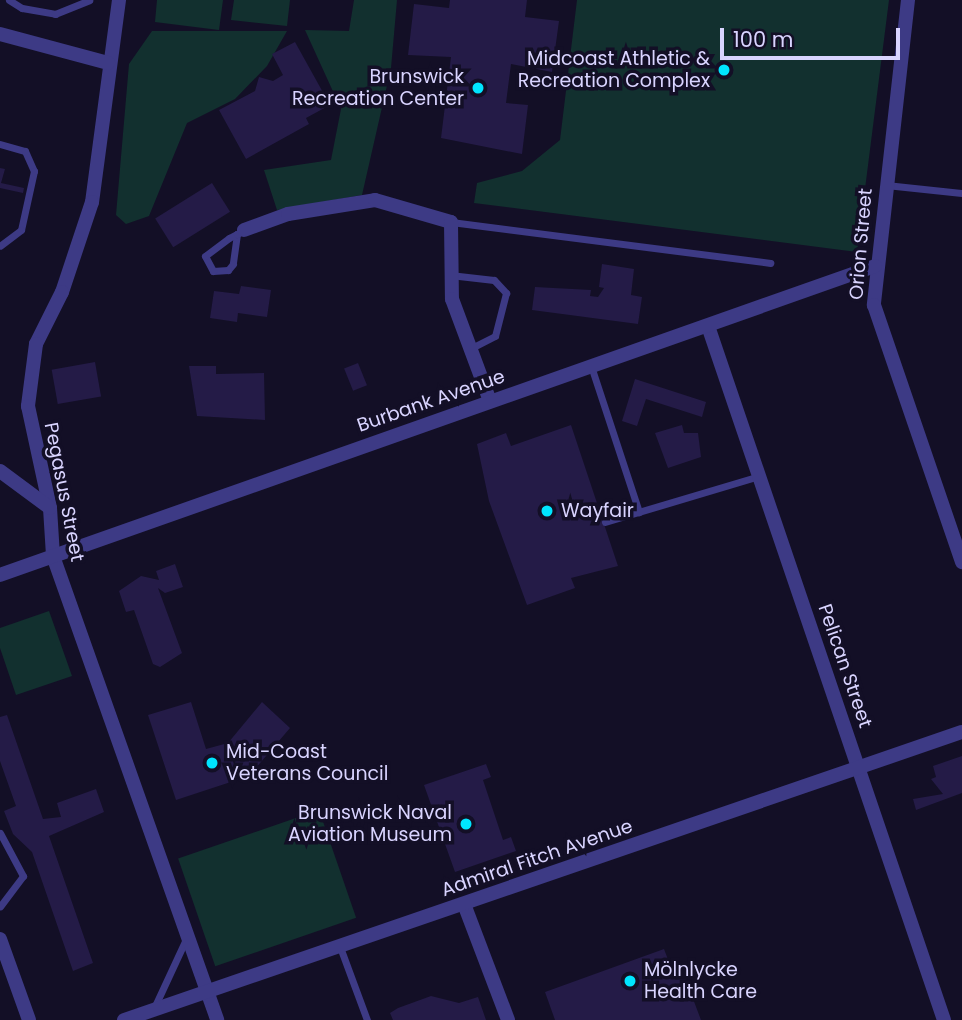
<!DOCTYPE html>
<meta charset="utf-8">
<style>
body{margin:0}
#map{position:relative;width:962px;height:1020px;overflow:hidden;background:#130f26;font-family:Poppins,sans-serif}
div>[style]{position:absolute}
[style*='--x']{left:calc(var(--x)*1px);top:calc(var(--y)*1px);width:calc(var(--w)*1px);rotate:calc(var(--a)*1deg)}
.green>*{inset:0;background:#12302f;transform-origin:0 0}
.building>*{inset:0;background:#241b47;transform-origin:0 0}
.lane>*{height:7px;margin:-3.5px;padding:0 3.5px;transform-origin:3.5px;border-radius:3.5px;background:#3d3a85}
.street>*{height:14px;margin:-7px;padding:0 7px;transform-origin:7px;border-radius:7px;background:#3d3a85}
.dots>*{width:19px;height:19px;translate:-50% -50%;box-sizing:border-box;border:4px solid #130f26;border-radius:50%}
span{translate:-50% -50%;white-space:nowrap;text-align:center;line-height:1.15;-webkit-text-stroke:7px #130f26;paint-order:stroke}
.poi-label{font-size:19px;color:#d9d4ff}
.right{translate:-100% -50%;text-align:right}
.left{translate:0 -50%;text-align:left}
.street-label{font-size:19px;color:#d9d4ff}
.scale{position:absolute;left:720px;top:28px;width:180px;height:32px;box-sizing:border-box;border:4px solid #d9d4ff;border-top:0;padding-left:9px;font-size:21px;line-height:24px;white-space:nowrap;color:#d9d4ff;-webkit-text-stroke:5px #130f26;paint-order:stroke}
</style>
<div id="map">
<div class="green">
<i style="clip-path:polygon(157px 0,223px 0,219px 30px,155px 22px)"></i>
<i style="clip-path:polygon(234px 0,290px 0,287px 26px,231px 20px)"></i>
<i style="clip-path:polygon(354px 0,397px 0,391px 68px,362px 195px,277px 210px,264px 170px,331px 160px,341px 109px,305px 30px,349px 31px)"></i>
<i style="clip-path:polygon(577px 0,889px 0,857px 252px,474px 203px,477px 183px,522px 171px,560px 140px)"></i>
<i style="clip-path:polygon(152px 31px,287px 31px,267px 66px,235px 99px,187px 123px,149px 216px,126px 224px,116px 215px,129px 64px)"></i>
<i style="clip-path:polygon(49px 611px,72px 676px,16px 695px,0 648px,0 628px)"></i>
<i style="left:319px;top:810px;width:114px;height:149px;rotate:71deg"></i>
</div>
<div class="building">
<i style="clip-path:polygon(450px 0,527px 0,525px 17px,559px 21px,552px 72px,511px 64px,506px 103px,528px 105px,522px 154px,441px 138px,451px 57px,408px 55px,414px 4px,449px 8px)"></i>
<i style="clip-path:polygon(295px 42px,330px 105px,306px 118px,309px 124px,246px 159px,219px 110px,255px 91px,259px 77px,273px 81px,283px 75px,272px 54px)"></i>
<i style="clip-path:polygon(0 168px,5px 169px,1px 183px,24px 188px,23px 193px,0 188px)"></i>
<i style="left:212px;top:183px;width:34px;height:67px;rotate:58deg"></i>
<i style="clip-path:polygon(602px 264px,634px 269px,631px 295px,642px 297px,638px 324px,532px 310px,535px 287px,591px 290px,590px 296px,598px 297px,604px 288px,599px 287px)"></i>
<i style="clip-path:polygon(241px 286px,271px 290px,267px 317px,238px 313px,237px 322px,210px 318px,214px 291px,239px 294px)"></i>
<i style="left:95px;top:362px;width:35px;height:44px;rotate:80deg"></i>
<i style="left:358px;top:363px;width:24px;height:15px;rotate:68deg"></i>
<i style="clip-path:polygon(189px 366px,216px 366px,216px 374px,264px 373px,265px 420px,197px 416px)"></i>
<i style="clip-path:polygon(635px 379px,706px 402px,702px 417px,646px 399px,637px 426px,622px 421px)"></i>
<i style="clip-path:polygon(571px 425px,618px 566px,571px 578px,575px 588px,527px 605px,489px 501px,477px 444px,506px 433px,511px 446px)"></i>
<i style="clip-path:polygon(682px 425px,684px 433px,698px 433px,701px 457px,668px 468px,655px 433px)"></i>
<i style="clip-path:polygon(175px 564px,183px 587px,165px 593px,158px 588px,182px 653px,160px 667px,153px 664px,134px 610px,126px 612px,119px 591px,141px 576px,159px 580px,156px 571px)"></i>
<i style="clip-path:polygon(191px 702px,206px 749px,228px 743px,262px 702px,290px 728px,249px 776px,176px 800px,148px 715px)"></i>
<i style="clip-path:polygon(7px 715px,43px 819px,61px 817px,57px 803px,96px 789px,104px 812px,49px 836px,93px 963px,73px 971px,32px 852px,13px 834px,4px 811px,16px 806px,0 761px,0 717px)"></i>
<i style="clip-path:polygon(962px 756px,962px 793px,916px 810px,913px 799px,943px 794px,931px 779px,936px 777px,933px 766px)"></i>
<i style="clip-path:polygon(486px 764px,491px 777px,483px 780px,503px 840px,511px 837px,516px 851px,455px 872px,424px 785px)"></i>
<i style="clip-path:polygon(664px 949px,672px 970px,681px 967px,701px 1020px,555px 1020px,545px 992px)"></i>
<i style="clip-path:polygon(431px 996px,459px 1003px,478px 997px,486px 1020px,393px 1020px,390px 1013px,398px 1008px)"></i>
</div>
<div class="lane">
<i style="--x:9;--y:0;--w:15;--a:32"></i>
<i style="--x:22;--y:8;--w:34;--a:10"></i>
<i style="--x:55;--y:14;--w:37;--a:-22"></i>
<i style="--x:0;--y:144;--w:26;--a:16"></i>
<i style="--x:25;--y:151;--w:22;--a:66"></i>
<i style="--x:34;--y:171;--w:60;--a:102.4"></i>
<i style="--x:21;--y:230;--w:26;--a:143"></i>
<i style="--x:886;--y:185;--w:76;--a:6"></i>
<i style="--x:451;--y:222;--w:322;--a:7.3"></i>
<i style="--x:237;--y:234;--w:30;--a:98"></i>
<i style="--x:233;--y:264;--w:8;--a:130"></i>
<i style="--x:228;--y:270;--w:15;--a:176"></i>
<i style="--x:213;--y:271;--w:17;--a:-118"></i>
<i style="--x:205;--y:256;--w:30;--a:-37"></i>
<i style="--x:229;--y:238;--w:9;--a:-27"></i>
<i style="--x:237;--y:234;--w:8;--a:-30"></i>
<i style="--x:450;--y:275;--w:44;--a:6.5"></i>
<i style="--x:494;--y:280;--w:18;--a:47"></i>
<i style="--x:506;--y:293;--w:44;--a:104.3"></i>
<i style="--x:495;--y:336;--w:29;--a:153"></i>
<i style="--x:591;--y:366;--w:154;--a:71.8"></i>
<i style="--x:605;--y:522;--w:161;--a:-16.6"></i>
<i style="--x:0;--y:833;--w:49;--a:61.9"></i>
<i style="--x:23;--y:876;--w:38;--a:127"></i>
<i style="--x:340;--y:947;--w:78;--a:69.7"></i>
<i style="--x:154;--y:1008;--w:76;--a:-65.1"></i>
</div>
<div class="street">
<i style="--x:119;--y:0;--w:204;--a:97.6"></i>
<i style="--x:92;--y:202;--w:95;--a:108.4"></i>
<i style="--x:62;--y:292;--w:58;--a:116.6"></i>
<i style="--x:36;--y:344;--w:63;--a:97.4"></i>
<i style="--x:28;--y:406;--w:104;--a:77.8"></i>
<i style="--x:50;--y:508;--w:48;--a:86.4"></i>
<i style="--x:53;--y:556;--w:492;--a:70.5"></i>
<i style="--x:908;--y:0;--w:307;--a:96.4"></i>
<i style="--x:874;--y:305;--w:272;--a:71.1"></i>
<i style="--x:0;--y:34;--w:112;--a:15"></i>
<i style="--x:244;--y:230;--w:47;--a:-20"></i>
<i style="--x:288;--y:214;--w:88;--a:-9.1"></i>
<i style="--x:375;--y:200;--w:79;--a:16.1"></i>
<i style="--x:451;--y:222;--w:77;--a:89.3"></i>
<i style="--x:452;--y:299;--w:109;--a:69.6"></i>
<i style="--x:708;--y:326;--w:733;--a:71.22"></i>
<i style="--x:0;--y:471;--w:62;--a:36.5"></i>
<i style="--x:0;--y:575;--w:928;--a:-19.45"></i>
<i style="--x:464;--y:904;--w:124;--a:69.2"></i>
<i style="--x:0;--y:939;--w:86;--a:70.3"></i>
<i style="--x:124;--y:1020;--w:886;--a:-18.97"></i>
</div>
<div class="dots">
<i style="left:724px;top:70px;background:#00e5ff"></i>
<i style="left:478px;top:88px;background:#00e5ff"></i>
<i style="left:547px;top:511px;background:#00e5ff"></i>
<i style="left:212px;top:763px;background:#00e5ff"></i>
<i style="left:466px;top:824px;background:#00e5ff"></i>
<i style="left:630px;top:981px;background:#00e5ff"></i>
</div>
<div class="poi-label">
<span class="right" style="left:710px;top:70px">Midcoast Athletic &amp;<br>Recreation Complex</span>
<span class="right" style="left:464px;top:88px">Brunswick<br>Recreation Center</span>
<span class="left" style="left:561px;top:511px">Wayfair</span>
<span class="left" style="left:226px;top:763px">Mid-Coast<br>Veterans Council</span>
<span class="right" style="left:452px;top:824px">Brunswick Naval<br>Aviation Museum</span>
<span class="left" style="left:644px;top:981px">Mölnlycke<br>Health Care</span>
</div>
<div class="street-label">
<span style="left:861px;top:244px;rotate:-85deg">Orion Street</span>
<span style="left:431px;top:401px;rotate:-19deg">Burbank Avenue</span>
<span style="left:64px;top:492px;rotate:79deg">Pegasus Street</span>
<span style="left:845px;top:666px;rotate:71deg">Pelican Street</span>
<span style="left:537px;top:858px;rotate:-19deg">Admiral Fitch Avenue</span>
</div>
<div class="scale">100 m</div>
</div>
